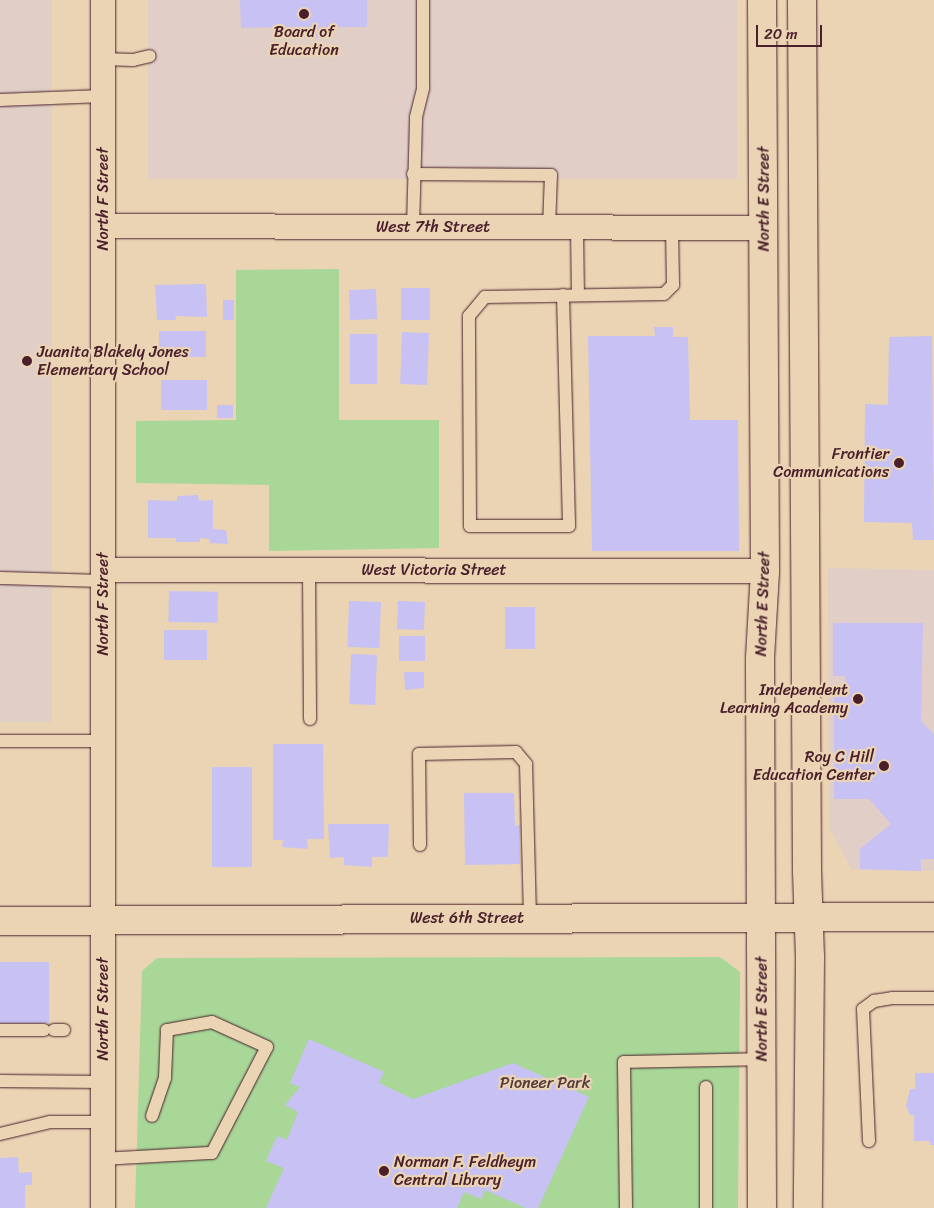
<!DOCTYPE html>
<style>
body{margin:0}
#map{position:relative;width:934px;height:1208px;overflow:hidden;background:#ebd4b4;font-family:Sriracha,sans-serif}
div>[style]{position:absolute}
[style*='--x']{left:calc(var(--x)*1px);top:calc(var(--y)*1px);width:calc(var(--w)*1px);rotate:calc(var(--a)*1deg)}
.built>*{inset:0;background:#e0cec7;transform-origin:0 0}
.green>*{inset:0;background:#a8d798}
.building>*{inset:0;background:#c7c1f4;transform-origin:0 0}
.roads{filter:drop-shadow(0 0 1px #4a1f2b) drop-shadow(0 0 1px #4a1f2b)}
.lane>*{height:12px;margin:-6px;padding:0 6px;transform-origin:6px;border-radius:6px;background:#ebd4b4}
.street>*{height:24px;margin:-12px;padding:0 12px;transform-origin:12px;border-radius:12px;background:#ebd4b4}
.secondary>*{height:28px;margin:-14px;padding:0 14px;transform-origin:14px;border-radius:14px;background:#ebd4b4}
.dots>*{width:14px;height:14px;translate:-50% -50%;box-sizing:border-box;border:2px solid #ebd4b4;border-radius:50%}
span{translate:-50% -50%;white-space:nowrap;text-align:center;line-height:1.15;-webkit-text-stroke:4.5px #ebd4b4;paint-order:stroke}
.poi-label{font-size:16px;color:#4a1f2b}
.left{translate:0 -50%;text-align:left}
.right{translate:-100% -50%;text-align:right}
.street-label{font-size:16px;color:#4a1f2b}
.park-label{font-size:16px;color:#583b3b}
.scale{position:absolute;left:756px;top:25px;width:66px;height:22px;box-sizing:border-box;border:2px solid #4a1f2b;border-top:0;padding-left:6px;font-size:15px;line-height:18px;white-space:nowrap;color:#4a1f2b;-webkit-text-stroke:4px #ebd4b4;paint-order:stroke}
</style>
<div id="map">
<div class="built">
<i style="left:0;top:0;width:52px;height:722px"></i>
<i style="left:148px;top:0;width:589px;height:179px"></i>
<i style="clip-path:polygon(828px 568px,934px 570px,934px 871px,852px 870px,829px 827px)"></i>
</div>
<div class="green">
<i style="clip-path:polygon(339px 269px,339px 420px,439px 420px,439px 548px,269px 551px,269px 485px,136px 483px,136px 421px,236px 420px,236px 270px)"></i>
<i style="clip-path:polygon(720px 957px,740px 972px,738px 1208px,135px 1208px,142px 971px,157px 958px)"></i>
</div>
<div class="building">
<i style="clip-path:polygon(240px 0,367px 0,367px 27px,330px 27px,329px 38px,279px 37px,278px 27px,241px 28px)"></i>
<i style="clip-path:polygon(206px 284px,207px 317px,175px 316px,176px 320px,157px 320px,155px 285px)"></i>
<i style="left:430px;top:288px;width:32px;height:29px;rotate:90deg"></i>
<i style="left:376px;top:289px;width:30px;height:27px;rotate:88deg"></i>
<i style="left:234px;top:300px;width:20px;height:11px;rotate:90deg"></i>
<i style="clip-path:polygon(654px 327px,673px 327px,673px 337px,688px 337px,690px 420px,738px 420px,739px 551px,592px 551px,588px 336px,655px 336px)"></i>
<i style="left:159px;top:331px;width:47px;height:26px"></i>
<i style="left:402px;top:332px;width:27px;height:52px;rotate:2deg"></i>
<i style="left:350px;top:334px;width:27px;height:50px"></i>
<i style="clip-path:polygon(932px 336px,934px 540px,913px 540px,912px 523px,864px 522px,865px 404px,888px 405px,889px 337px)"></i>
<i style="left:161px;top:380px;width:46px;height:30px"></i>
<i style="left:217px;top:405px;width:16px;height:13px"></i>
<i style="clip-path:polygon(198px 495px,199px 501px,213px 500px,213px 529px,226px 530px,228px 544px,210px 543px,209px 539px,200px 538px,200px 542px,176px 542px,176px 538px,148px 538px,148px 500px,177px 501px,177px 496px)"></i>
<i style="left:169px;top:591px;width:49px;height:31px;rotate:1deg"></i>
<i style="left:349px;top:601px;width:32px;height:46px;rotate:2deg"></i>
<i style="left:398px;top:601px;width:27px;height:28px;rotate:2deg"></i>
<i style="left:505px;top:607px;width:30px;height:42px"></i>
<i style="clip-path:polygon(833px 623px,923px 623px,921px 721px,934px 734px,934px 859px,921px 859px,921px 871px,860px 869px,860px 849px,891px 824px,869px 799px,834px 799px,834px 697px,845px 696px,845px 676px,833px 676px)"></i>
<i style="left:164px;top:630px;width:43px;height:30px"></i>
<i style="left:399px;top:636px;width:26px;height:25px"></i>
<i style="left:351px;top:654px;width:26px;height:50px;rotate:2deg"></i>
<i style="clip-path:polygon(404px 672px,424px 672px,424px 688px,405px 690px)"></i>
<i style="clip-path:polygon(273px 744px,323px 744px,324px 839px,307px 839px,308px 849px,282px 847px,283px 840px,273px 840px)"></i>
<i style="left:212px;top:767px;width:40px;height:100px"></i>
<i style="clip-path:polygon(464px 793px,514px 793px,515px 826px,520px 825px,520px 864px,465px 865px)"></i>
<i style="clip-path:polygon(328px 824px,389px 824px,388px 857px,372px 857px,372px 867px,344px 865px,344px 857px,330px 858px)"></i>
<i style="left:0;top:962px;width:49px;height:61px"></i>
<i style="clip-path:polygon(309px 1039px,384px 1072px,379px 1083px,413px 1099px,513px 1063px,589px 1097px,538px 1208px,526px 1208px,485px 1190px,481px 1199px,464px 1192px,457px 1208px,266px 1208px,284px 1168px,266px 1161px,277px 1136px,287px 1140px,298px 1112px,285px 1105px,300px 1087px,290px 1083px)"></i>
<i style="clip-path:polygon(915px 1073px,934px 1073px,934px 1145px,930px 1145px,930px 1141px,914px 1141px,914px 1115px,910px 1115px,906px 1106px,910px 1089px,915px 1089px)"></i>
<i style="clip-path:polygon(18px 1157px,19px 1173px,32px 1172px,32px 1185px,25px 1185px,25px 1208px,0 1208px,0 1158px)"></i>
</div>
<div class="roads">
<div class="lane">
<i style="--x:103;--y:59;--w:30;--a:2"></i>
<i style="--x:133;--y:60;--w:17;--a:-13"></i>
<i style="--x:0;--y:100;--w:103;--a:-2.2"></i>
<i style="--x:413;--y:174;--w:138;--a:0.4"></i>
<i style="--x:551;--y:175;--w:52;--a:92.2"></i>
<i style="--x:413;--y:227;--w:110;--a:-88.4"></i>
<i style="--x:416;--y:117;--w:30;--a:-76"></i>
<i style="--x:423;--y:88;--w:88;--a:-90"></i>
<i style="--x:577;--y:227;--w:68;--a:89.2"></i>
<i style="--x:563;--y:295;--w:231;--a:88.5"></i>
<i style="--x:569;--y:526;--w:99;--a:180"></i>
<i style="--x:470;--y:526;--w:210;--a:-90.3"></i>
<i style="--x:469;--y:316;--w:25;--a:-50"></i>
<i style="--x:485;--y:297;--w:179;--a:-1"></i>
<i style="--x:664;--y:294;--w:13;--a:-45"></i>
<i style="--x:673;--y:285;--w:57;--a:-91"></i>
<i style="--x:309;--y:570;--w:149;--a:89.6"></i>
<i style="--x:0;--y:578;--w:103;--a:1.7"></i>
<i style="--x:0;--y:741;--w:103;--a:0"></i>
<i style="--x:420;--y:845;--w:91;--a:-90.6"></i>
<i style="--x:419;--y:754;--w:97;--a:-1.2"></i>
<i style="--x:516;--y:752;--w:16;--a:50"></i>
<i style="--x:526;--y:764;--w:153;--a:88.5"></i>
<i style="--x:0;--y:1030;--w:44;--a:0"></i>
<i style="--x:54;--y:1030;--w:10;--a:0"></i>
<i style="--x:0;--y:1081;--w:103;--a:0.6"></i>
<i style="--x:706;--y:1087;--w:121;--a:90"></i>
<i style="--x:0;--y:1134;--w:51;--a:-13.5"></i>
<i style="--x:50;--y:1122;--w:53;--a:0"></i>
<i style="--x:869;--y:1141;--w:132;--a:-92.6"></i>
<i style="--x:863;--y:1009;--w:14;--a:-36"></i>
<i style="--x:874;--y:1001;--w:18;--a:-9"></i>
<i style="--x:892;--y:998;--w:42;--a:0"></i>
<i style="--x:103;--y:1159;--w:109;--a:-3.2"></i>
<i style="--x:212;--y:1153;--w:119;--a:-62.6"></i>
<i style="--x:267;--y:1047;--w:60;--a:-155.6"></i>
<i style="--x:212;--y:1022;--w:46;--a:169.9"></i>
<i style="--x:167;--y:1030;--w:48;--a:92.4"></i>
<i style="--x:165;--y:1078;--w:40;--a:108.9"></i>
<i style="--x:626;--y:1208;--w:146;--a:-90.8"></i>
<i style="--x:624;--y:1062;--w:138;--a:-1.2"></i>
</div>
<div class="street">
<i style="--x:103;--y:0;--w:1208;--a:90"></i>
<i style="--x:103;--y:226;--w:661;--a:0.17"></i>
<i style="--x:103;--y:570;--w:662;--a:0.09"></i>
</div>
<div class="secondary">
<i style="--x:802;--y:0;--w:871;--a:89.67"></i>
<i style="--x:807;--y:871;--w:86;--a:88"></i>
<i style="--x:810;--y:957;--w:251;--a:90.5"></i>
<i style="--x:0;--y:921;--w:934;--a:-0.25"></i>
<i style="--x:762;--y:1208;--w:550;--a:-90.21"></i>
<i style="--x:760;--y:658;--w:87;--a:-86.7"></i>
<i style="--x:765;--y:571;--w:571;--a:-90.3"></i>
</div>
</div>
<div class="dots">
<i style="left:304px;top:14px;background:#4a1f2b"></i>
<i style="left:27px;top:361px;background:#4a1f2b"></i>
<i style="left:899px;top:463px;background:#4a1f2b"></i>
<i style="left:858px;top:699px;background:#4a1f2b"></i>
<i style="left:884px;top:766px;background:#4a1f2b"></i>
<i style="left:384px;top:1171px;background:#4a1f2b"></i>
</div>
<div class="poi-label">
<span style="left:304px;top:41px">Board of<br>Education</span>
<span class="left" style="left:37px;top:361px">Juanita Blakely Jones<br>Elementary School</span>
<span class="right" style="left:889px;top:463px">Frontier<br>Communications</span>
<span class="right" style="left:848px;top:699px">Independent<br>Learning Academy</span>
<span class="right" style="left:874px;top:766px">Roy C Hill<br>Education Center</span>
<span class="left" style="left:394px;top:1171px">Norman F. Feldheym<br>Central Library</span>
</div>
<div class="street-label">
<span style="left:103px;top:199px;rotate:-90deg">North F Street</span>
<span style="left:764px;top:199px;rotate:-90deg">North E Street</span>
<span style="left:433px;top:227px">West 7th Street</span>
<span style="left:434px;top:570px">West Victoria Street</span>
<span style="left:103px;top:604px;rotate:-90deg">North F Street</span>
<span style="left:763px;top:604px;rotate:-88deg">North E Street</span>
<span style="left:467px;top:918px">West 6th Street</span>
<span style="left:103px;top:1009px;rotate:-90deg">North F Street</span>
<span style="left:762px;top:1009px;rotate:-90deg">North E Street</span>
</div>
<div class="park-label">
<span style="left:545px;top:1083px">Pioneer Park</span>
</div>
<div class="scale">20 m</div>
</div>
